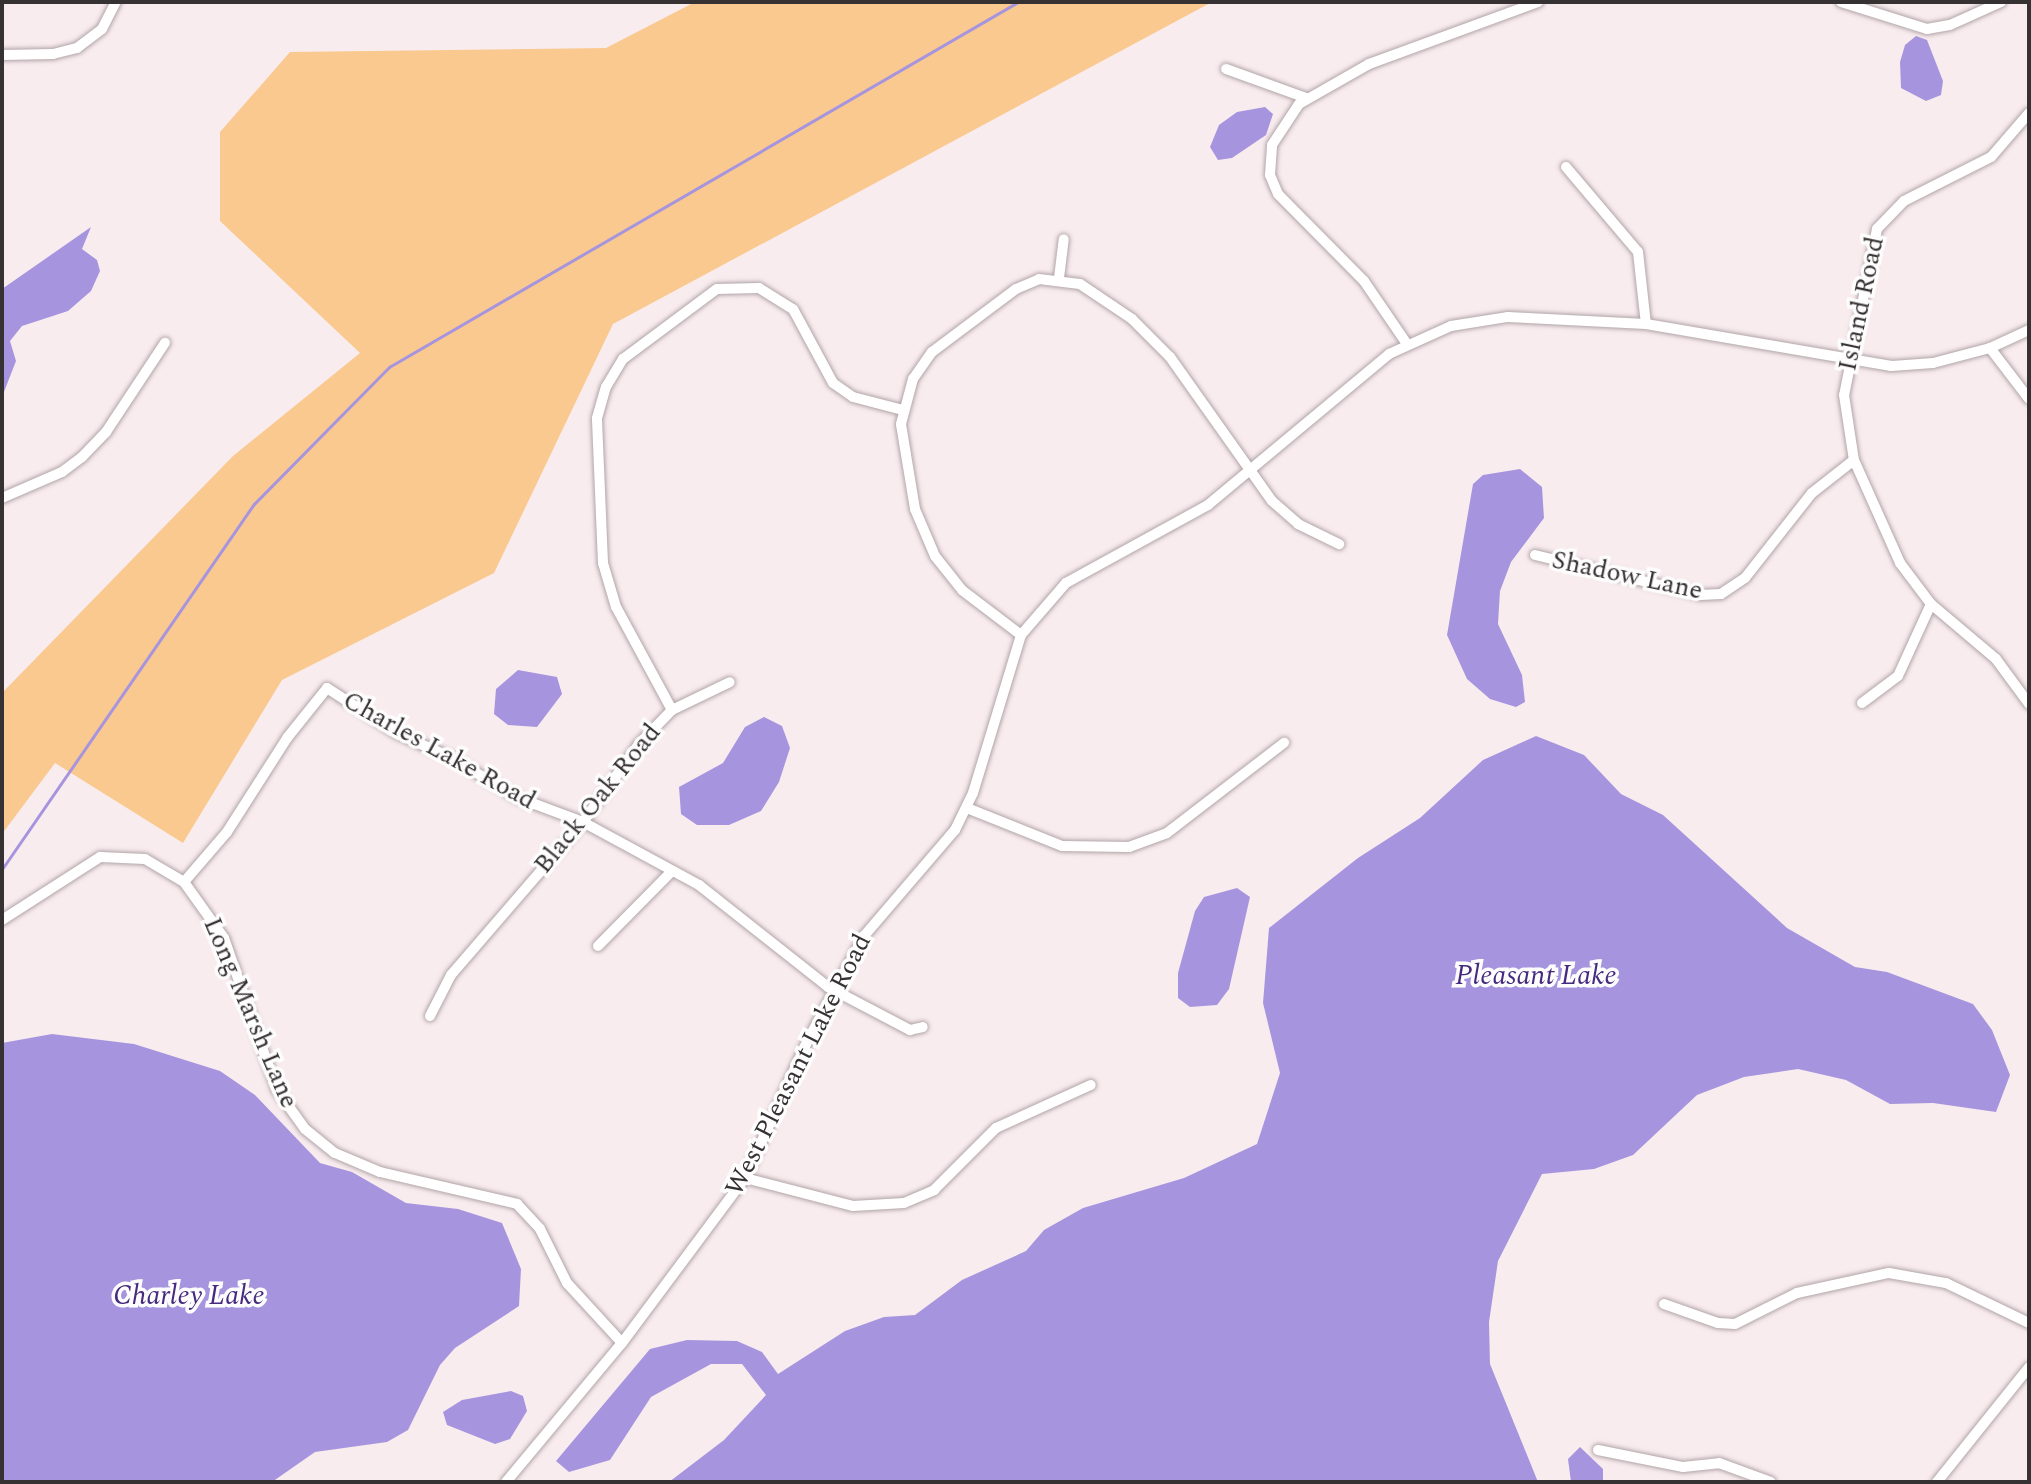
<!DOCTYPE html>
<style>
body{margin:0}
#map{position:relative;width:2031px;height:1484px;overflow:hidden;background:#f9ecef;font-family:Spectral,serif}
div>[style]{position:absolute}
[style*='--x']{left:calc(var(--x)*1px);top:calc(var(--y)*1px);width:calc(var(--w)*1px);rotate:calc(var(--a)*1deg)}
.green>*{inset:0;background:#fac98f}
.water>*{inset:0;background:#a695de}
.stream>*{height:3px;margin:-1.5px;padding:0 1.5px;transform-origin:1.5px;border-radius:1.5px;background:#a695de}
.roads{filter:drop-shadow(0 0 2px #b1a5a8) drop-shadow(0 0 2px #b1a5a8)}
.minor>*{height:10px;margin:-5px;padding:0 5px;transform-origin:5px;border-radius:5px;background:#fff}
span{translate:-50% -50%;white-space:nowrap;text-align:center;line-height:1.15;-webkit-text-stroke:7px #fdfdfd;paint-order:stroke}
.street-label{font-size:26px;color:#363132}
.water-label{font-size:28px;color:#462a7f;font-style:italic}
.frame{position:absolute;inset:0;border:4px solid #363132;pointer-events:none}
</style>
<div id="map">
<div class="green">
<i style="clip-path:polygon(695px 2px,1212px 2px,613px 324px,494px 573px,282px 680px,183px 843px,55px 763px,2px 834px,2px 693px,233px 456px,360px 353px,220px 221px,220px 132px,290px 52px,606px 48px)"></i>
</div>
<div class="water">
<i style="clip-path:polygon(1916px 36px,1927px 40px,1943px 81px,1941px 95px,1926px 101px,1901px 88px,1900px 62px,1905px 45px)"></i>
<i style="clip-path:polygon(1265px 107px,1273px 114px,1266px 135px,1232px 158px,1218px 160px,1210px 147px,1219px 125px,1237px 112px)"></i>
<i style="clip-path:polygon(91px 227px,82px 249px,97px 260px,100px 271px,91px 291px,68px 311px,22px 326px,10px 341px,16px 361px,2px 397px,2px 289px)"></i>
<i style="clip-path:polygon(1520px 469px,1542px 487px,1544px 518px,1511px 562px,1500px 591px,1498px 624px,1522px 675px,1525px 702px,1516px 707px,1490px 699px,1467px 679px,1447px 635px,1473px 484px,1483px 475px)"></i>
<i style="clip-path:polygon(518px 670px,557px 677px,562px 694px,537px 727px,508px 725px,494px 714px,496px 689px)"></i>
<i style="clip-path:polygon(764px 717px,782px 726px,790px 748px,779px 782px,761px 811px,729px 825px,697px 825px,681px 814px,679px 787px,723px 763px,745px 727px)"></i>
<i style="clip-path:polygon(1536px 736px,1584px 755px,1621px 794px,1663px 815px,1787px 928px,1855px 967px,1887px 972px,1973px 1004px,1992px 1030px,2010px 1075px,1996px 1112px,1933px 1103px,1890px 1104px,1846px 1080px,1798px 1069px,1744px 1077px,1697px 1095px,1633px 1155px,1594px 1169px,1542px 1174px,1498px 1261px,1489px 1322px,1490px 1364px,1538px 1482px,669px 1482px,724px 1440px,766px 1395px,742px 1364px,711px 1364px,651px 1397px,610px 1460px,569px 1472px,556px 1461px,650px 1349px,687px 1340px,737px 1341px,762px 1352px,778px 1374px,845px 1331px,884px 1317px,915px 1315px,962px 1280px,1026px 1251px,1044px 1230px,1083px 1208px,1184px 1178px,1257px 1144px,1280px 1073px,1263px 1003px,1269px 928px,1358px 858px,1420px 818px,1483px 760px)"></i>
<i style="clip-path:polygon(1237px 888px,1250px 897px,1229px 989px,1217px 1005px,1190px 1007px,1178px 998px,1178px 973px,1195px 911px,1204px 897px)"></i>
<i style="clip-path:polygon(52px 1034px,134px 1044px,220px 1071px,255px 1095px,320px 1163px,352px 1172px,406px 1203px,458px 1209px,502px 1223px,521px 1269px,519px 1306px,455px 1348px,440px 1365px,408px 1430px,387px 1442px,315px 1452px,272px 1482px,2px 1482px,2px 1043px)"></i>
<i style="clip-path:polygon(511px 1391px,523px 1396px,527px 1411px,510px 1439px,495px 1444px,447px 1425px,443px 1412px,462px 1400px)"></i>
<i style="clip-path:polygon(1580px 1447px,1603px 1469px,1603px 1482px,1571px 1482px,1568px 1459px)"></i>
</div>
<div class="stream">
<i style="--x:2;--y:869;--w:444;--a:-55.4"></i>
<i style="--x:254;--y:504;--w:192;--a:-45.4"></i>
<i style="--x:389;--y:367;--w:727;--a:-30.13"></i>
</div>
<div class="roads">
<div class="minor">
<i style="--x:1841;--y:2;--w:90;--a:17.4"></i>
<i style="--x:1927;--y:29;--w:23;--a:-10"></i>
<i style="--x:1950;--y:25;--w:56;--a:-24.3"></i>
<i style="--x:2;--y:55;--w:51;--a:-1.1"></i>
<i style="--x:53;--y:54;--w:25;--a:-14"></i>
<i style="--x:77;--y:48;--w:31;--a:-37"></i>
<i style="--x:102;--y:29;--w:30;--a:-63"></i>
<i style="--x:1226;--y:69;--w:85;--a:19.9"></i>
<i style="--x:2029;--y:113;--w:58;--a:130.8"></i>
<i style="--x:1991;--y:157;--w:97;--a:153.2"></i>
<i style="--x:1904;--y:201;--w:39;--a:134"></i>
<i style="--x:1877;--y:229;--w:169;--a:101.2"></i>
<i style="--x:1844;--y:395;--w:66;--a:81.3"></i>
<i style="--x:1854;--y:460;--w:113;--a:65.9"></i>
<i style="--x:1900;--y:563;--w:51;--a:52.9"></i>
<i style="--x:1931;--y:604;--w:85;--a:40.2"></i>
<i style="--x:1996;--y:659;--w:56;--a:53.7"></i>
<i style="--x:1566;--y:167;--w:111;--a:49.7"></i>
<i style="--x:1638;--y:252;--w:72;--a:83.7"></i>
<i style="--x:1059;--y:278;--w:39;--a:-83"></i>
<i style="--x:1407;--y:344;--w:76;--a:-124.3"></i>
<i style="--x:1364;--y:281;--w:122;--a:-134.7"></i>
<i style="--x:1278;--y:194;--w:21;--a:-113"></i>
<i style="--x:1270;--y:175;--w:30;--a:-86"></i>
<i style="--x:1272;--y:145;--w:49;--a:-56.6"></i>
<i style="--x:1299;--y:104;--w:81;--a:-29.7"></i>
<i style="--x:1369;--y:64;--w:180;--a:-20.1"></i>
<i style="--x:1990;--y:348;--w:64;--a:52.6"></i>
<i style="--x:2;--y:498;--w:65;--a:-23.4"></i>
<i style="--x:62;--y:472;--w:25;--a:-37"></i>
<i style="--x:82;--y:457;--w:35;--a:-46"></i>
<i style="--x:106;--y:432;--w:107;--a:-56.5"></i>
<i style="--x:1535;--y:555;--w:170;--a:13.6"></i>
<i style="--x:1700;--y:595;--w:21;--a:-3"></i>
<i style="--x:1721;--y:594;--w:29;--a:-34"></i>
<i style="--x:1745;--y:578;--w:108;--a:-51.8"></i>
<i style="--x:1812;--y:493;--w:53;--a:-38.2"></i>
<i style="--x:1021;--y:635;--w:74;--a:-142.7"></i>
<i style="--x:962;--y:590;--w:43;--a:-128.5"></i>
<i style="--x:935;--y:556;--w:51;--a:-113.1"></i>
<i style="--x:915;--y:509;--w:86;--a:-99.4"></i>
<i style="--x:901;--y:424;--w:47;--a:-75.1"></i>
<i style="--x:913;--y:379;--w:33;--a:-55"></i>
<i style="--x:932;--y:352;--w:105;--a:-36.9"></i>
<i style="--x:1016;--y:289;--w:25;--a:-23"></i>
<i style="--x:1039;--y:279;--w:41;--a:7"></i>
<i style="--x:1080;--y:284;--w:63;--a:33.9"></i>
<i style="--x:1132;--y:319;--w:54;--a:45"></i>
<i style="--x:1170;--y:357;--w:176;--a:54.7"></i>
<i style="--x:1272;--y:501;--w:35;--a:41"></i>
<i style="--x:1298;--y:524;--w:46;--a:26"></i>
<i style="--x:1862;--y:703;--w:45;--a:-36.9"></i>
<i style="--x:1898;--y:676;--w:79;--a:-65.4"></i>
<i style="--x:672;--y:710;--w:117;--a:-118.5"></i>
<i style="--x:616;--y:607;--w:46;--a:-106.5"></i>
<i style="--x:603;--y:563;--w:145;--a:-92.4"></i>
<i style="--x:597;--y:418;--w:32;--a:-74"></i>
<i style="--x:606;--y:387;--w:33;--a:-59"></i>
<i style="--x:623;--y:359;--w:117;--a:-36.7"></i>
<i style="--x:717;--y:289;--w:42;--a:-1.4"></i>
<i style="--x:759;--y:288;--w:40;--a:32"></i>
<i style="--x:793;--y:309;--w:84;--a:61.6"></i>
<i style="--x:833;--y:383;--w:24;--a:35"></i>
<i style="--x:853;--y:397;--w:52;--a:14.6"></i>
<i style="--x:967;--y:808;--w:102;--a:21.8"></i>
<i style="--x:1062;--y:846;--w:67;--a:0.9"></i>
<i style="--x:1129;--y:847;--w:40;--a:-20.2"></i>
<i style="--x:1167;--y:833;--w:148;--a:-37.6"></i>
<i style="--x:184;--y:882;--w:66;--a:-49.3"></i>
<i style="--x:227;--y:832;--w:112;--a:-57.4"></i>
<i style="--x:287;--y:738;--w:64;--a:-51.3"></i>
<i style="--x:327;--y:688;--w:82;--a:33.1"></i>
<i style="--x:396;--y:733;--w:61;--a:24.1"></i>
<i style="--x:452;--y:758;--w:75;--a:31.4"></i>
<i style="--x:516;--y:797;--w:72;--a:20.5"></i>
<i style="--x:583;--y:822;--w:132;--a:28.5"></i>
<i style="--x:699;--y:885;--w:164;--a:38.3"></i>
<i style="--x:828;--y:987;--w:93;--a:27.7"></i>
<i style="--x:910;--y:1030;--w:13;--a:-13"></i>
<i style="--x:2;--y:920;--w:117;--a:-32.7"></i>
<i style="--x:100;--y:857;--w:45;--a:2.5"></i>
<i style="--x:145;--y:859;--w:45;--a:30.5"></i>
<i style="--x:184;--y:882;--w:69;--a:54.5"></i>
<i style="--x:224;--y:938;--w:161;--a:70.8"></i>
<i style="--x:277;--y:1090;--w:48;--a:54.3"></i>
<i style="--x:305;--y:1129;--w:38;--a:39"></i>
<i style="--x:335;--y:1153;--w:49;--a:22.9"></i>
<i style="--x:380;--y:1172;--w:141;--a:13.1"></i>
<i style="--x:517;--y:1204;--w:34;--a:47"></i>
<i style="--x:540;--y:1229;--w:60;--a:63.4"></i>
<i style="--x:567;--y:1283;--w:81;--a:47.5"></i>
<i style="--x:598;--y:946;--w:104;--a:-45.4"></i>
<i style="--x:430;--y:1016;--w:46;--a:-62.9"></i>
<i style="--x:451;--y:975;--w:202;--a:-49.2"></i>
<i style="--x:583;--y:822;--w:96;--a:-54.3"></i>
<i style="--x:639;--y:744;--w:47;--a:-45.9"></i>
<i style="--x:672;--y:710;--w:64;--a:-25.8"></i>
<i style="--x:745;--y:1178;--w:112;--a:14.5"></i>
<i style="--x:853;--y:1206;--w:51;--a:-3.4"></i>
<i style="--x:904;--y:1203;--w:33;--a:-23"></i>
<i style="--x:934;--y:1190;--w:88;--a:-45"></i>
<i style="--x:996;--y:1128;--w:104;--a:-24.4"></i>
<i style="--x:1664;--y:1304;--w:57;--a:19.4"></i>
<i style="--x:1718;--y:1323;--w:17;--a:3"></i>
<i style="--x:1735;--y:1324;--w:69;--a:-26.6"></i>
<i style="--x:1797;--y:1293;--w:94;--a:-12.3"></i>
<i style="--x:1889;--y:1273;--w:58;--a:10"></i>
<i style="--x:1946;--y:1283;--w:92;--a:25.7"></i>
<i style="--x:1598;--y:1450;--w:87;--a:11.3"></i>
<i style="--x:1683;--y:1467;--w:36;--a:-6"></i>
<i style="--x:1719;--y:1463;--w:55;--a:20.1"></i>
<i style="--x:506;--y:1482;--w:181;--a:-50.2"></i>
<i style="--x:622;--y:1343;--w:206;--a:-53.3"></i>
<i style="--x:745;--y:1178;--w:152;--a:-65.5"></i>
<i style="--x:808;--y:1040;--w:118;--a:-61.7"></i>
<i style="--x:864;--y:936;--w:140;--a:-49.4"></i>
<i style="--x:955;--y:830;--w:41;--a:-64.1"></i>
<i style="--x:973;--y:793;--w:165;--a:-73.1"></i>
<i style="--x:1021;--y:635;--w:69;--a:-49.1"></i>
<i style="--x:1066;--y:583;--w:162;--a:-28.8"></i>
<i style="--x:1208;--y:505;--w:236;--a:-39.8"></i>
<i style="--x:1389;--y:354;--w:68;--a:-24.3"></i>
<i style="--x:1451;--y:326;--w:58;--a:-9"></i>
<i style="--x:1508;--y:317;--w:138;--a:2.9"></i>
<i style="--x:1646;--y:324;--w:249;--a:9.7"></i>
<i style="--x:1891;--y:366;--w:42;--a:-4.1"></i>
<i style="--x:1933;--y:363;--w:59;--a:-14.7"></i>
<i style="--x:1990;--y:348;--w:43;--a:-24.8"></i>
<i style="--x:1937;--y:1482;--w:147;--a:-51.3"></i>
</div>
</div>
<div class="street-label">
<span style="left:1862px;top:304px;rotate:-78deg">Island Road</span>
<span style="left:1627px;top:576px;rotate:12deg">Shadow Lane</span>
<span style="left:439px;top:751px;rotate:29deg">Charles Lake Road</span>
<span style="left:598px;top:799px;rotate:-51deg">Black Oak Road</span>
<span style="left:250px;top:1013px;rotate:67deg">Long Marsh Lane</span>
<span style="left:799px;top:1065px;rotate:-63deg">West Pleasant Lake Road</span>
</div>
<div class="water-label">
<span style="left:1536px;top:976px">Pleasant Lake</span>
<span style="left:189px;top:1296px">Charley Lake</span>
</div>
<div class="frame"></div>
</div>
